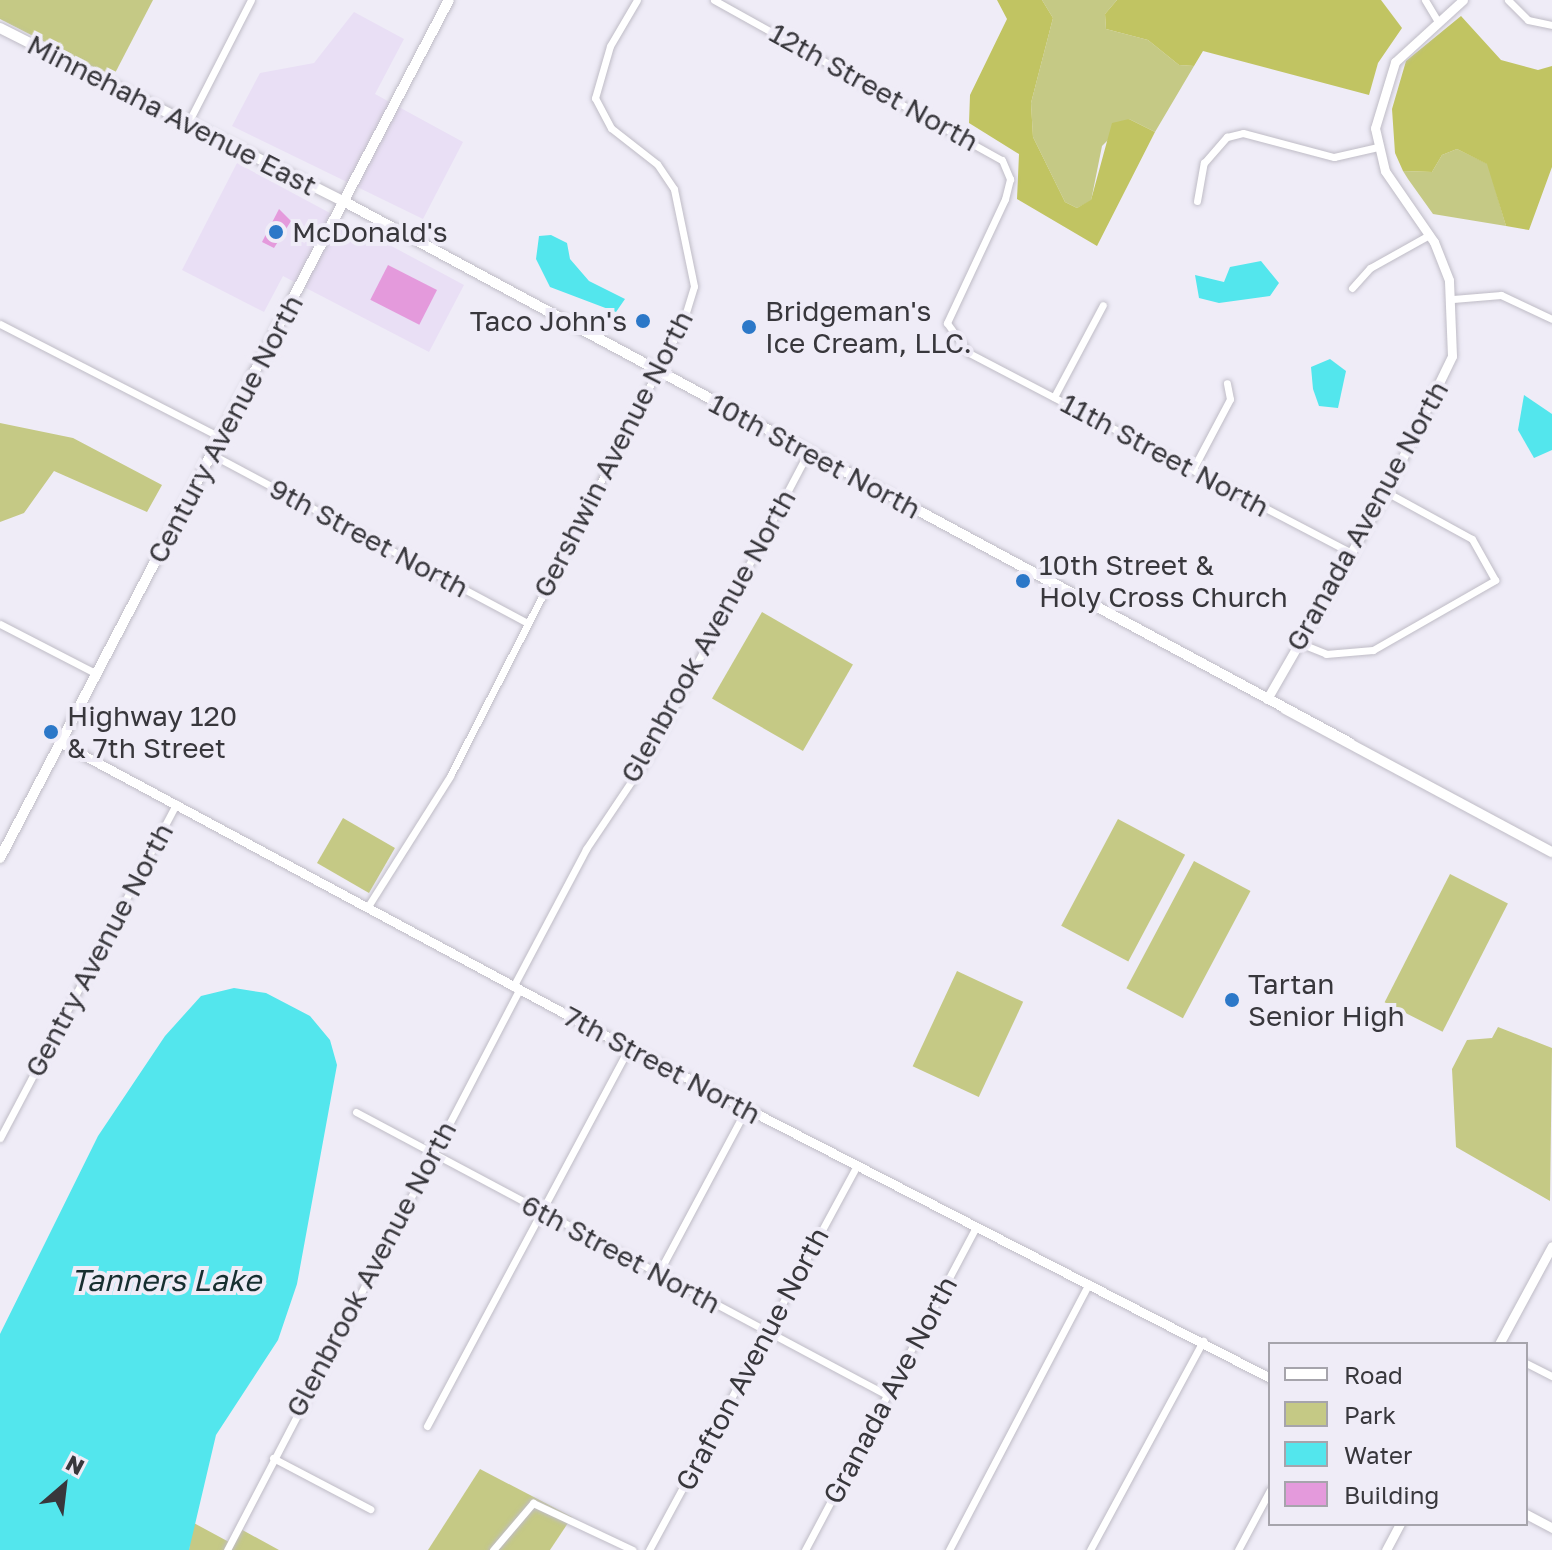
<!DOCTYPE html>
<style>
body{margin:0}
#map{position:relative;width:1552px;height:1550px;overflow:hidden;background:#efecf7;font-family:"Golos Text",sans-serif}
div>[style]{position:absolute}
[style*='--x']{left:calc(var(--x)*1px);top:calc(var(--y)*1px);width:calc(var(--w)*1px);rotate:calc(var(--a)*1deg)}
.commercial>*{inset:0;background:#e9dff5}
.green>*{inset:0;background:#c5c985;transform-origin:0 0}
.forest>*{inset:0;background:#c1c462}
.water>*{inset:0;background:#53e6ed}
.building>*{inset:0;background:#e49adc;transform-origin:0 0}
.roads{filter:drop-shadow(0 0 2px #bfbcc6) drop-shadow(0 0 2px #bfbcc6)}
.minor>*{height:7px;margin:-3.5px;padding:0 3.5px;transform-origin:3.5px;border-radius:3.5px;background:#fff}
.tertiary>*{height:9px;margin:-4.5px;padding:0 4.5px;transform-origin:4.5px;border-radius:4.5px;background:#fff}
.secondary>*{height:10px;margin:-5px;padding:0 5px;transform-origin:5px;border-radius:5px;background:#fff}
.dots>*{width:22px;height:22px;translate:-50% -50%;box-sizing:border-box;border:4px solid #efecf7;border-radius:50%}
span{translate:-50% -50%;white-space:nowrap;text-align:center;line-height:1.15;-webkit-text-stroke:8px #efecf7;paint-order:stroke}
.street-label{font-size:28px;color:#38373c}
.poi-label{font-size:28px;color:#38373c}
.left{translate:0 -50%;text-align:left}
.right{translate:-100% -50%;text-align:right}
.water-label{font-size:30px;color:#172f30;font-style:italic}
.legend{position:absolute;left:1268px;top:1342px;width:260px;height:184px;box-sizing:border-box;background:#efecf7;border:2px solid #a6a4ac;margin:0;padding:10px 14px;list-style:none;font-size:24px;color:#38373c}
.legend li{display:flex;align-items:center;gap:16px;height:40px}
.legend b{width:40px;border:2px solid #a6a4ac}
.north{position:absolute;left:24px;top:1446px;width:80px;height:80px;-webkit-text-stroke:6px #efecf7;paint-order:stroke;rotate:28deg;font-size:22px;font-weight:700;line-height:32px;text-align:center;color:#38373c}
.north::after{content:'';display:block;margin:auto;width:28px;height:36px;background:#38373c;clip-path:polygon(50% 0,100% 100%,50% 72%,0 100%)}
</style>
<div id="map">
<div class="commercial">
<i style="clip-path:polygon(354px 12px,404px 39px,375px 94px,463px 142px,423px 219px,232px 126px,260px 73px,314px 63px)"></i>
<i style="clip-path:polygon(237px 163px,464px 285px,429px 352px,283px 276px,264px 312px,182px 270px)"></i>
</div>
<div class="green">
<i style="clip-path:polygon(0 0,153px 0,113px 77px,0 19px)"></i>
<i style="clip-path:polygon(1042px 0,1117px 0,1105px 14px,1106px 29px,1148px 40px,1179px 65px,1194px 66px,1155px 132px,1129px 119px,1102px 146px,1091px 201px,1077px 208px,1065px 202px,1033px 137px,1031px 103px,1053px 18px)"></i>
<i style="clip-path:polygon(1457px 149px,1488px 164px,1506px 226px,1433px 214px,1408px 179px,1403px 171px,1432px 172px,1442px 155px)"></i>
<i style="clip-path:polygon(0 423px,73px 438px,162px 485px,147px 512px,54px 471px,24px 513px,0 522px)"></i>
<i style="left:762px;top:612px;width:105px;height:100px;rotate:30deg"></i>
<i style="left:343px;top:818px;width:60px;height:52px;rotate:30deg"></i>
<i style="left:1118px;top:819px;width:76px;height:121px;rotate:28deg"></i>
<i style="left:1194px;top:861px;width:64px;height:144px;rotate:28deg"></i>
<i style="left:1450px;top:874px;width:65px;height:144px;rotate:27deg"></i>
<i style="left:957px;top:971px;width:73px;height:105px;rotate:25deg"></i>
<i style="clip-path:polygon(1498px 1027px,1552px 1048px,1550px 1201px,1456px 1147px,1452px 1069px,1467px 1040px,1492px 1038px)"></i>
<i style="clip-path:polygon(480px 1469px,572px 1517px,550px 1550px,428px 1550px)"></i>
<i style="clip-path:polygon(192px 1522px,229px 1542px,237px 1527px,279px 1550px,189px 1550px)"></i>
</div>
<div class="forest">
<i style="clip-path:polygon(997px 0,1042px 0,1053px 18px,1031px 103px,1033px 137px,1065px 202px,1077px 208px,1091px 200px,1112px 123px,1129px 119px,1155px 132px,1097px 246px,1017px 199px,1019px 154px,969px 123px,970px 95px,1007px 19px)"></i>
<i style="clip-path:polygon(1117px 0,1381px 0,1402px 28px,1378px 63px,1369px 95px,1203px 51px,1194px 66px,1179px 65px,1148px 40px,1106px 29px,1105px 14px)"></i>
<i style="clip-path:polygon(1461px 16px,1501px 60px,1538px 70px,1552px 66px,1552px 167px,1529px 230px,1506px 226px,1487px 164px,1457px 149px,1442px 155px,1432px 172px,1403px 171px,1395px 153px,1392px 109px,1406px 61px)"></i>
</div>
<div class="water">
<i style="clip-path:polygon(551px 235px,567px 243px,570px 259px,589px 281px,625px 299px,616px 312px,550px 287px,536px 259px,539px 236px)"></i>
<i style="clip-path:polygon(1261px 261px,1279px 283px,1270px 296px,1219px 303px,1199px 298px,1195px 275px,1224px 282px,1230px 267px)"></i>
<i style="clip-path:polygon(1330px 359px,1346px 371px,1338px 408px,1319px 406px,1313px 389px,1311px 367px)"></i>
<i style="clip-path:polygon(1524px 395px,1552px 414px,1552px 450px,1534px 458px,1518px 430px)"></i>
<i style="clip-path:polygon(234px 988px,266px 993px,310px 1016px,330px 1040px,337px 1065px,297px 1284px,278px 1340px,216px 1435px,189px 1550px,0 1550px,0 1334px,98px 1136px,165px 1036px,201px 996px)"></i>
</div>
<div class="building">
<i style="clip-path:polygon(279px 209px,291px 221px,274px 248px,262px 242px)"></i>
<i style="left:388px;top:265px;width:55px;height:39px;rotate:27deg"></i>
</div>
<div class="roads">
<div class="minor">
<i style="--x:714;--y:0;--w:329;--a:29.1"></i>
<i style="--x:1002;--y:160;--w:21;--a:67"></i>
<i style="--x:1010;--y:179;--w:21;--a:104"></i>
<i style="--x:1005;--y:199;--w:137;--a:115.1"></i>
<i style="--x:947;--y:323;--w:37;--a:54"></i>
<i style="--x:969;--y:353;--w:433;--a:27.6"></i>
<i style="--x:1425;--y:0;--w:23;--a:59"></i>
<i style="--x:1508;--y:0;--w:28;--a:45"></i>
<i style="--x:1528;--y:20;--w:25;--a:12"></i>
<i style="--x:188;--y:123;--w:138;--a:-62.9"></i>
<i style="--x:1197;--y:201;--w:39;--a:-80"></i>
<i style="--x:1204;--y:163;--w:35;--a:-49"></i>
<i style="--x:1227;--y:137;--w:16;--a:-14"></i>
<i style="--x:1243;--y:133;--w:94;--a:14.8"></i>
<i style="--x:1334;--y:157;--w:45;--a:-12.8"></i>
<i style="--x:1352;--y:288;--w:27;--a:-48"></i>
<i style="--x:1370;--y:268;--w:68;--a:-29.2"></i>
<i style="--x:1453;--y:299;--w:48;--a:-4.8"></i>
<i style="--x:1501;--y:295;--w:56;--a:25.2"></i>
<i style="--x:0;--y:324;--w:247;--a:27.2"></i>
<i style="--x:1054;--y:397;--w:104;--a:-62"></i>
<i style="--x:211;--y:454;--w:359;--a:28.1"></i>
<i style="--x:1193;--y:469;--w:79;--a:-62.1"></i>
<i style="--x:1230;--y:399;--w:16;--a:-101"></i>
<i style="--x:0;--y:624;--w:107;--a:27.3"></i>
<i style="--x:1297;--y:642;--w:31;--a:22"></i>
<i style="--x:1326;--y:654;--w:47;--a:-4.9"></i>
<i style="--x:1373;--y:650;--w:141;--a:-29.8"></i>
<i style="--x:1495;--y:580;--w:47;--a:-119.3"></i>
<i style="--x:1472;--y:539;--w:98;--a:-151.3"></i>
<i style="--x:367;--y:908;--w:156;--a:-57.8"></i>
<i style="--x:450;--y:776;--w:513;--a:-62.89"></i>
<i style="--x:684;--y:319;--w:34;--a:-73"></i>
<i style="--x:694;--y:286;--w:99;--a:-101.7"></i>
<i style="--x:674;--y:189;--w:30;--a:-124"></i>
<i style="--x:657;--y:164;--w:58;--a:-142"></i>
<i style="--x:611;--y:128;--w:34;--a:-118"></i>
<i style="--x:595;--y:98;--w:54;--a:-73.9"></i>
<i style="--x:610;--y:46;--w:53;--a:-59.6"></i>
<i style="--x:513;--y:987;--w:156;--a:-62.1"></i>
<i style="--x:586;--y:849;--w:110;--a:-56.2"></i>
<i style="--x:647;--y:758;--w:346;--a:-62.2"></i>
<i style="--x:356;--y:1112;--w:602;--a:28.06"></i>
<i style="--x:0;--y:1138;--w:378;--a:-62.2"></i>
<i style="--x:658;--y:1274;--w:187;--a:-61.9"></i>
<i style="--x:1526;--y:1363;--w:29;--a:27"></i>
<i style="--x:427;--y:1426;--w:429;--a:-61.9"></i>
<i style="--x:273;--y:1458;--w:110;--a:27.7"></i>
<i style="--x:227;--y:1550;--w:632;--a:-62.46"></i>
<i style="--x:493;--y:1550;--w:62;--a:-49.6"></i>
<i style="--x:533;--y:1503;--w:110;--a:25.2"></i>
<i style="--x:649;--y:1550;--w:435;--a:-61.6"></i>
<i style="--x:805;--y:1550;--w:363;--a:-62.1"></i>
<i style="--x:949;--y:1550;--w:301;--a:-62.3"></i>
<i style="--x:1090;--y:1550;--w:238;--a:-61.6"></i>
<i style="--x:1238;--y:1550;--w:68;--a:-61.9"></i>
</div>
<div class="tertiary">
<i style="--x:1267;--y:699;--w:239;--a:-60.1"></i>
<i style="--x:1386;--y:492;--w:151;--a:-64.1"></i>
<i style="--x:1452;--y:356;--w:76;--a:-92.3"></i>
<i style="--x:1449;--y:280;--w:41;--a:-111.5"></i>
<i style="--x:1434;--y:242;--w:86;--a:-124.6"></i>
<i style="--x:1385;--y:171;--w:44;--a:-103.1"></i>
<i style="--x:1375;--y:128;--w:69;--a:-73.1"></i>
<i style="--x:1395;--y:62;--w:92;--a:-42.4"></i>
<i style="--x:59;--y:742;--w:647;--a:28.23"></i>
<i style="--x:629;--y:1048;--w:721;--a:27.24"></i>
<i style="--x:1499;--y:1344;--w:111;--a:-61.6"></i>
<i style="--x:1526;--y:1514;--w:30;--a:28"></i>
<i style="--x:1386;--y:1550;--w:30;--a:-62"></i>
</div>
<div class="secondary">
<i style="--x:0;--y:28;--w:386;--a:26.8"></i>
<i style="--x:345;--y:202;--w:1141;--a:28.29"></i>
<i style="--x:1285;--y:709;--w:303;--a:28.2"></i>
<i style="--x:0;--y:858;--w:968;--a:-62.38"></i>
</div>
</div>
<div class="dots">
<i style="left:276px;top:232px;background:#2c78c8"></i>
<i style="left:643px;top:321px;background:#2c78c8"></i>
<i style="left:749px;top:327px;background:#2c78c8"></i>
<i style="left:1023px;top:581px;background:#2c78c8"></i>
<i style="left:51px;top:732px;background:#2c78c8"></i>
<i style="left:1232px;top:1000px;background:#2c78c8"></i>
</div>
<div class="street-label">
<span style="left:874px;top:87px;rotate:29deg">12th Street North</span>
<span style="left:172px;top:115px;rotate:27deg">Minnehaha Avenue East</span>
<span style="left:225px;top:429px;rotate:-62deg">Century Avenue North</span>
<span style="left:613px;top:454px;rotate:-63deg">Gershwin Avenue North</span>
<span style="left:1165px;top:455px;rotate:28deg">11th Street North</span>
<span style="left:815px;top:456px;rotate:28deg">10th Street North</span>
<span style="left:1367px;top:516px;rotate:-61deg">Granada Avenue North</span>
<span style="left:369px;top:538px;rotate:28deg">9th Street North</span>
<span style="left:708px;top:636px;rotate:-61deg">Glenbrook Avenue North</span>
<span style="left:99px;top:950px;rotate:-62deg">Gentry Avenue North</span>
<span style="left:662px;top:1065px;rotate:28deg">7th Street North</span>
<span style="left:621px;top:1254px;rotate:28deg">6th Street North</span>
<span style="left:371px;top:1269px;rotate:-62deg">Glenbrook Avenue North</span>
<span style="left:752px;top:1359px;rotate:-62deg">Grafton Avenue North</span>
<span style="left:890px;top:1390px;rotate:-62deg">Granada Ave North</span>
</div>
<div class="poi-label">
<span class="left" style="left:292px;top:232px">McDonald's</span>
<span class="left" style="left:765px;top:327px">Bridgeman's<br>Ice Cream, LLC.</span>
<span class="right" style="left:627px;top:321px">Taco John's</span>
<span class="left" style="left:1039px;top:581px">10th Street &amp;<br>Holy Cross Church</span>
<span class="left" style="left:67px;top:732px">Highway 120<br>&amp; 7th Street</span>
<span class="left" style="left:1248px;top:1000px">Tartan<br>Senior High</span>
</div>
<div class="water-label">
<span style="left:166px;top:1280px">Tanners Lake</span>
</div>
<ul class="legend">
<li><b style="height:10px;background:#fff"></b>Road</li>
<li><b style="height:22px;background:#c5c985"></b>Park</li>
<li><b style="height:22px;background:#53e6ed"></b>Water</li>
<li><b style="height:22px;background:#e49adc"></b>Building</li>
</ul>
<div class="north">N</div>
</div>
